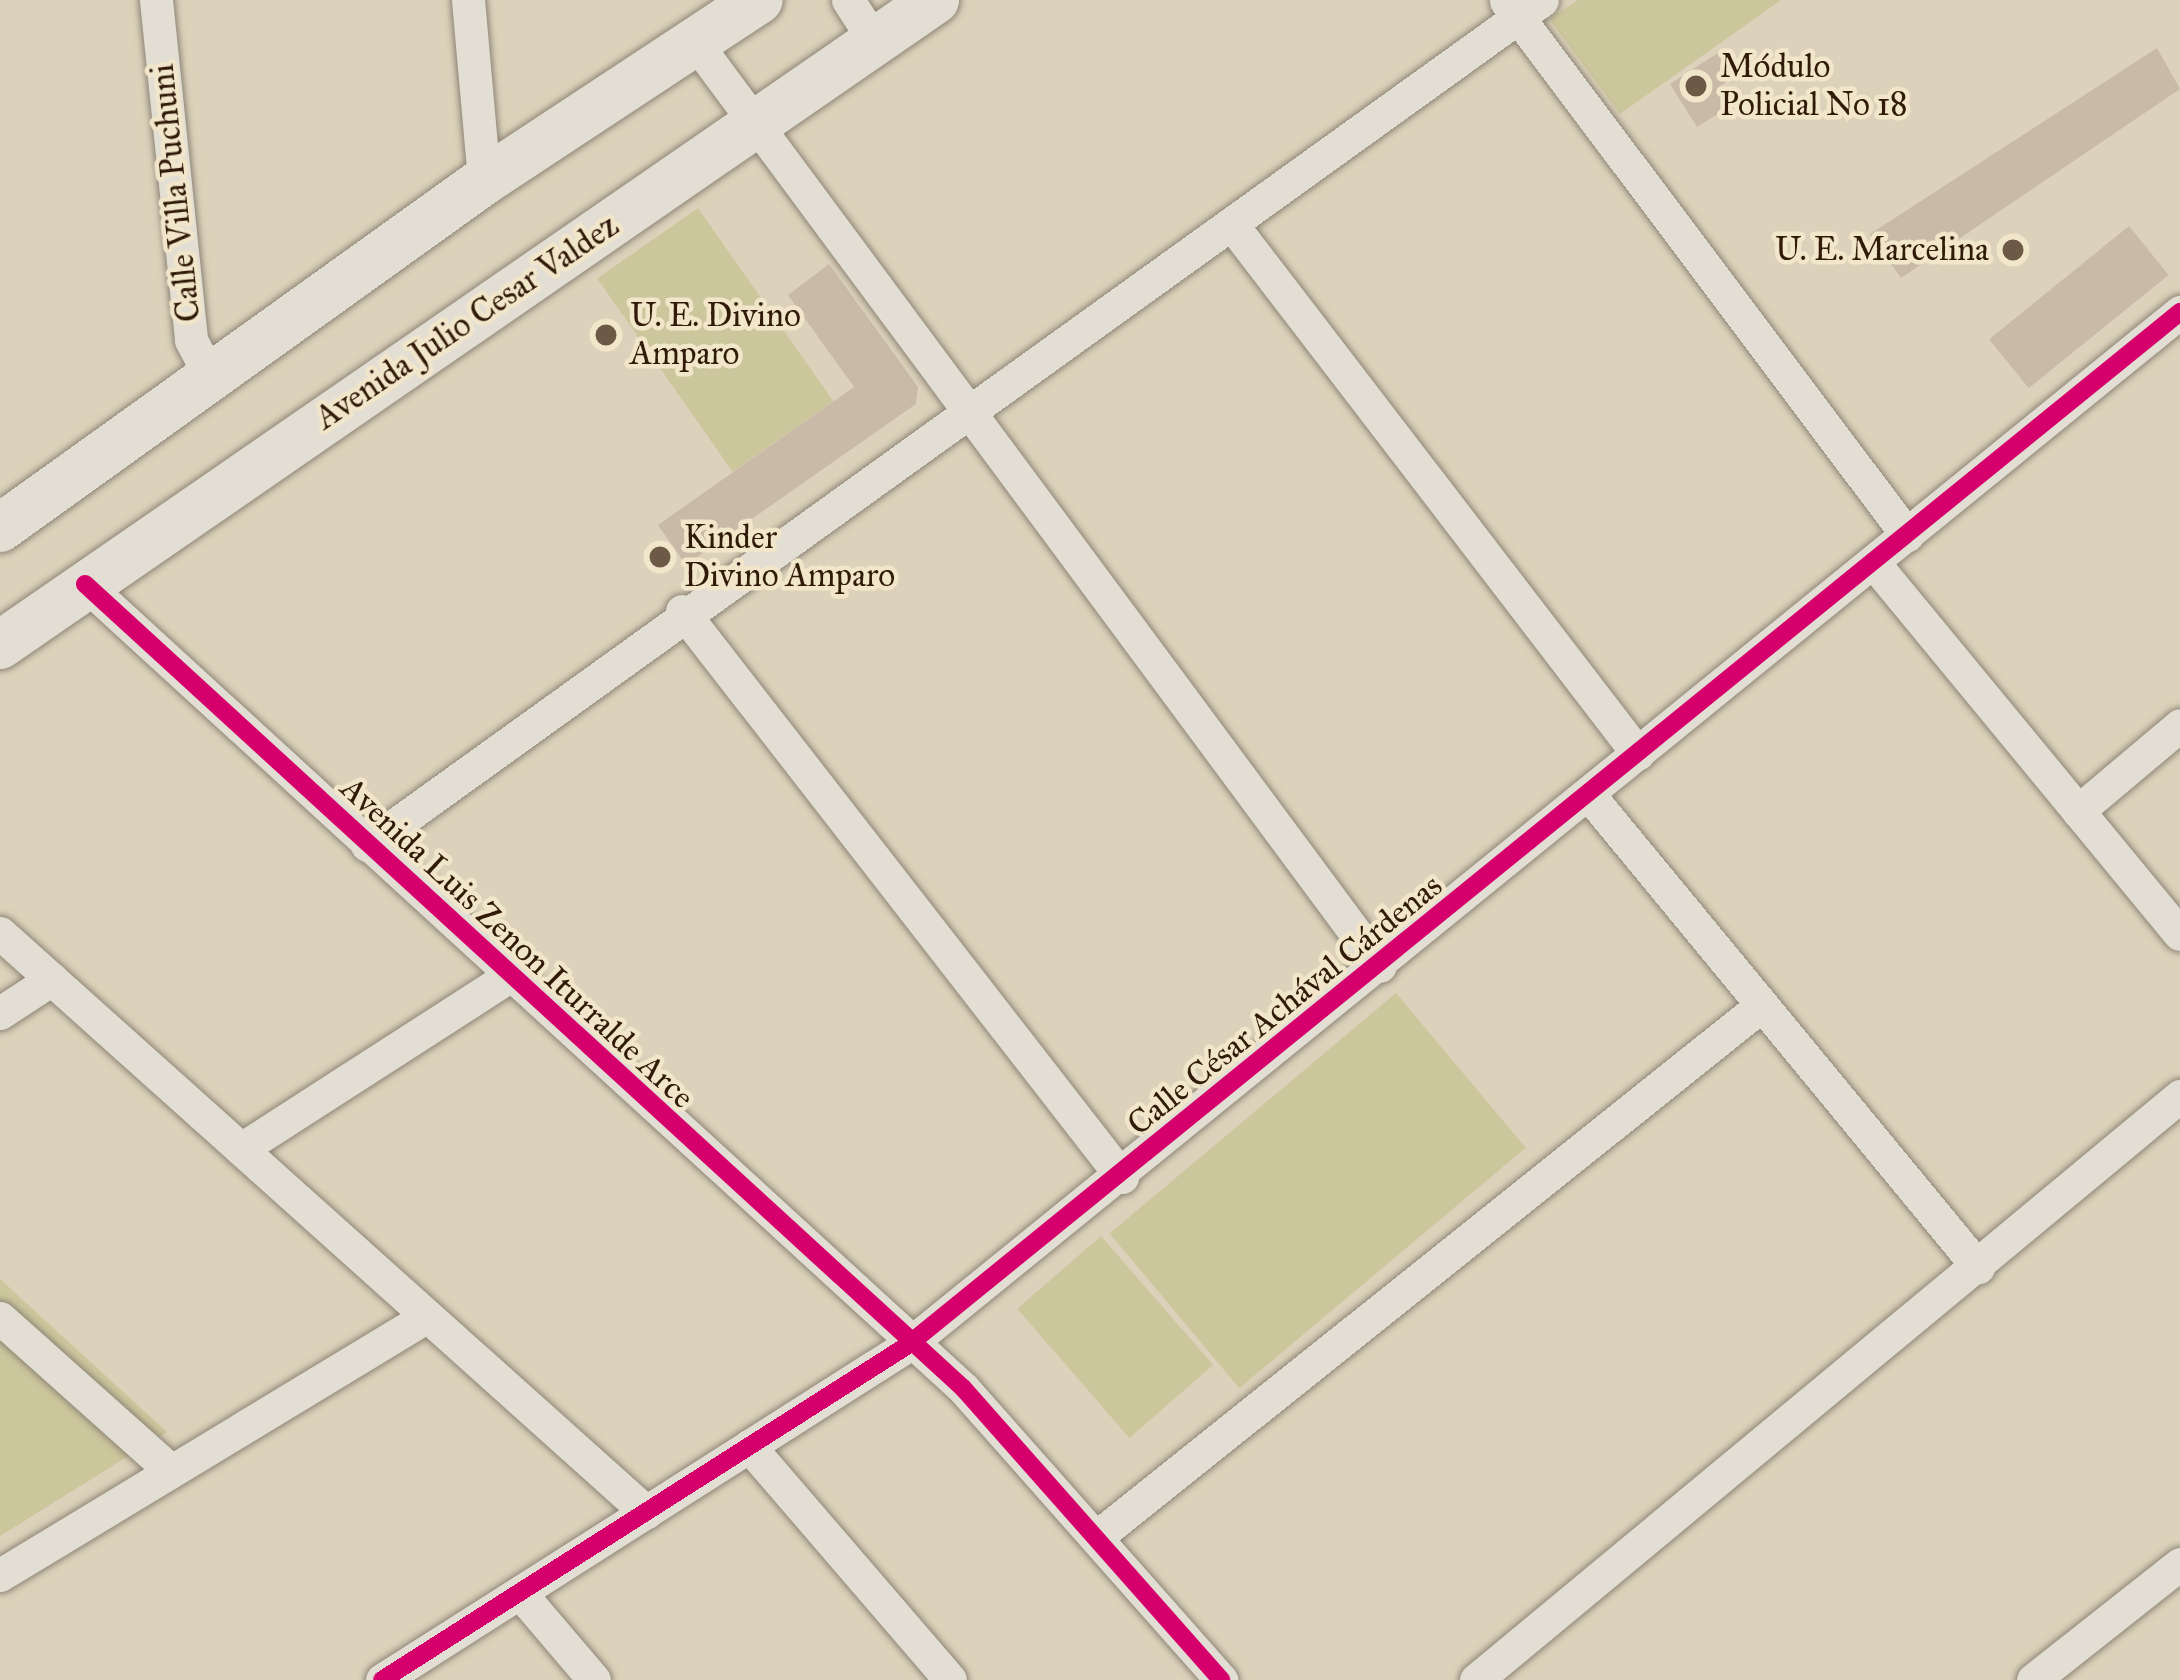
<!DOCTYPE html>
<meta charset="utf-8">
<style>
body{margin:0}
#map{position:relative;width:2180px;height:1680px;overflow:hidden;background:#dcd2bb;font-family:"IM FELL Great Primer",serif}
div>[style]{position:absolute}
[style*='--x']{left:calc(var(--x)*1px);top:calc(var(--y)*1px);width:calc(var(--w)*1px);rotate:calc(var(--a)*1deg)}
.green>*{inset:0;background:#ccc69d;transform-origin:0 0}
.building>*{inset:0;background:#c9baa8;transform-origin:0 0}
.roads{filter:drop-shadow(0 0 3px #8f8677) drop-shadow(0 0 3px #8f8677)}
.minor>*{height:33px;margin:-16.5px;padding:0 16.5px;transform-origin:16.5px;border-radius:16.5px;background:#e3ded3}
.secondary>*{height:48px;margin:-24px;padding:0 24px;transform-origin:24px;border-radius:24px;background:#e3ded3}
.cycleway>*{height:18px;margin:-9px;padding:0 9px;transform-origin:9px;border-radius:9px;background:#d6006c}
.dots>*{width:33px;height:33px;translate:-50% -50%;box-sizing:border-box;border:6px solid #f1e5ca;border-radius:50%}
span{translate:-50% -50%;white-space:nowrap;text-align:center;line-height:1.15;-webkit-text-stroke:9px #f1e5ca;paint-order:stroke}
.poi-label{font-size:33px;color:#301a08}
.left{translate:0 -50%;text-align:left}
.right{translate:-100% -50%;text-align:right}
.street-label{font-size:33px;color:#301a08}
</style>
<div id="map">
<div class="green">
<i style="clip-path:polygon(1578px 0,1781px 0,1620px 114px,1549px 19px)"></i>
<i style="left:698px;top:208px;width:236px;height:123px;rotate:55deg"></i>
<i style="left:1396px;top:993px;width:202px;height:374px;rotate:50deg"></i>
<i style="left:1101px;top:1236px;width:171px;height:111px;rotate:49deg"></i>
<i style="clip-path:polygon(0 1279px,167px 1432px,0 1536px)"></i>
</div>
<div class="building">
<i style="clip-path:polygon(2157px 48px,2180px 89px,1901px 278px,1870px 234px)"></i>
<i style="clip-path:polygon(1724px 49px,1739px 74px,1717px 88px,1729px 107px,1697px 127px,1670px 84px)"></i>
<i style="left:2129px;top:226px;width:63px;height:180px;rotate:51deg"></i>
<i style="clip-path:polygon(829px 264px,918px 387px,916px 404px,686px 565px,658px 525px,854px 387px,788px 295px)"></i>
</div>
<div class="roads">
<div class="minor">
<i style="--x:156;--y:0;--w:342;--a:84.1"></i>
<i style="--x:191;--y:340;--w:45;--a:62.3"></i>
<i style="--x:468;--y:0;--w:182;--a:84.9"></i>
<i style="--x:848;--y:0;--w:50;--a:57.3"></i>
<i style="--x:1506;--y:1;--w:668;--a:53.1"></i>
<i style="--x:695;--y:42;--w:1150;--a:53.45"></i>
<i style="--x:1233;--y:226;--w:665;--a:52.51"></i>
<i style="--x:1873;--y:562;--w:482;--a:50.5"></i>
<i style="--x:85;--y:584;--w:1191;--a:42.48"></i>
<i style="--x:963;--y:1388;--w:390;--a:48.5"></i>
<i style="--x:682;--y:611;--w:717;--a:52.14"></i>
<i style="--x:1589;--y:795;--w:612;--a:50.51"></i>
<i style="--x:2078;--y:811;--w:133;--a:-40.1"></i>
<i style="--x:367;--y:845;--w:1447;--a:-35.72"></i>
<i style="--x:0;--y:933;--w:868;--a:41.87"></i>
<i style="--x:0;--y:1013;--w:62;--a:-33.2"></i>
<i style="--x:241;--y:1149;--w:319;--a:-32.8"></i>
<i style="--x:0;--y:1318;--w:229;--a:41.8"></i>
<i style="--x:749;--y:1446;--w:308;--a:49.3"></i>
<i style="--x:1099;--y:1535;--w:849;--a:-38.64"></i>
<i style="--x:0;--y:1575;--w:499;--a:-31.2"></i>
<i style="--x:520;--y:1593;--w:114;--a:49.6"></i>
<i style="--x:382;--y:1680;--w:624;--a:-32.49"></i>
<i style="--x:908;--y:1345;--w:1639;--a:-39.08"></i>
<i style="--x:1476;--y:1680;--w:915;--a:-39.68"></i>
<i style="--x:2033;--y:1680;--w:187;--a:-38.3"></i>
</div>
<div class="secondary">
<i style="--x:0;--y:528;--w:596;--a:-35.64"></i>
<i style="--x:484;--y:181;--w:329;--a:-33.4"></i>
<i style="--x:0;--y:645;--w:1136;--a:-34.6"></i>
</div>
</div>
<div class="cycleway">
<i style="--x:85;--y:584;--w:1191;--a:42.48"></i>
<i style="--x:963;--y:1388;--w:390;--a:48.5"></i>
<i style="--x:382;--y:1680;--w:624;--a:-32.49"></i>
<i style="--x:908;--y:1345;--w:1639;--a:-39.08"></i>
</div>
<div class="dots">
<i style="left:1696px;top:86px;background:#6c5a47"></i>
<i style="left:2013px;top:250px;background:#6c5a47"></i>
<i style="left:606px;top:335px;background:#6c5a47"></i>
<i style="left:660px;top:557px;background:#6c5a47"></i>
</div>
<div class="poi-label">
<span class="left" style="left:1720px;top:86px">Módulo<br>Policial No 18</span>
<span class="right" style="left:1989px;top:250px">U. E. Marcelina</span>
<span class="left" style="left:630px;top:335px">U. E. Divino<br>Amparo</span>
<span class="left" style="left:684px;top:557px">Kinder<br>Divino Amparo</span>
</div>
<div class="street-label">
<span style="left:176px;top:193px;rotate:-96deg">Calle Villa Puchuni</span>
<span style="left:467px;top:322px;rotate:-34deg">Avenida Julio Cesar Valdez</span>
<span style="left:517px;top:943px;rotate:43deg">Avenida Luis Zenon Iturralde Arce</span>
<span style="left:1285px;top:1005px;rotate:-39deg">Calle César Achával Cárdenas</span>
</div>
</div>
